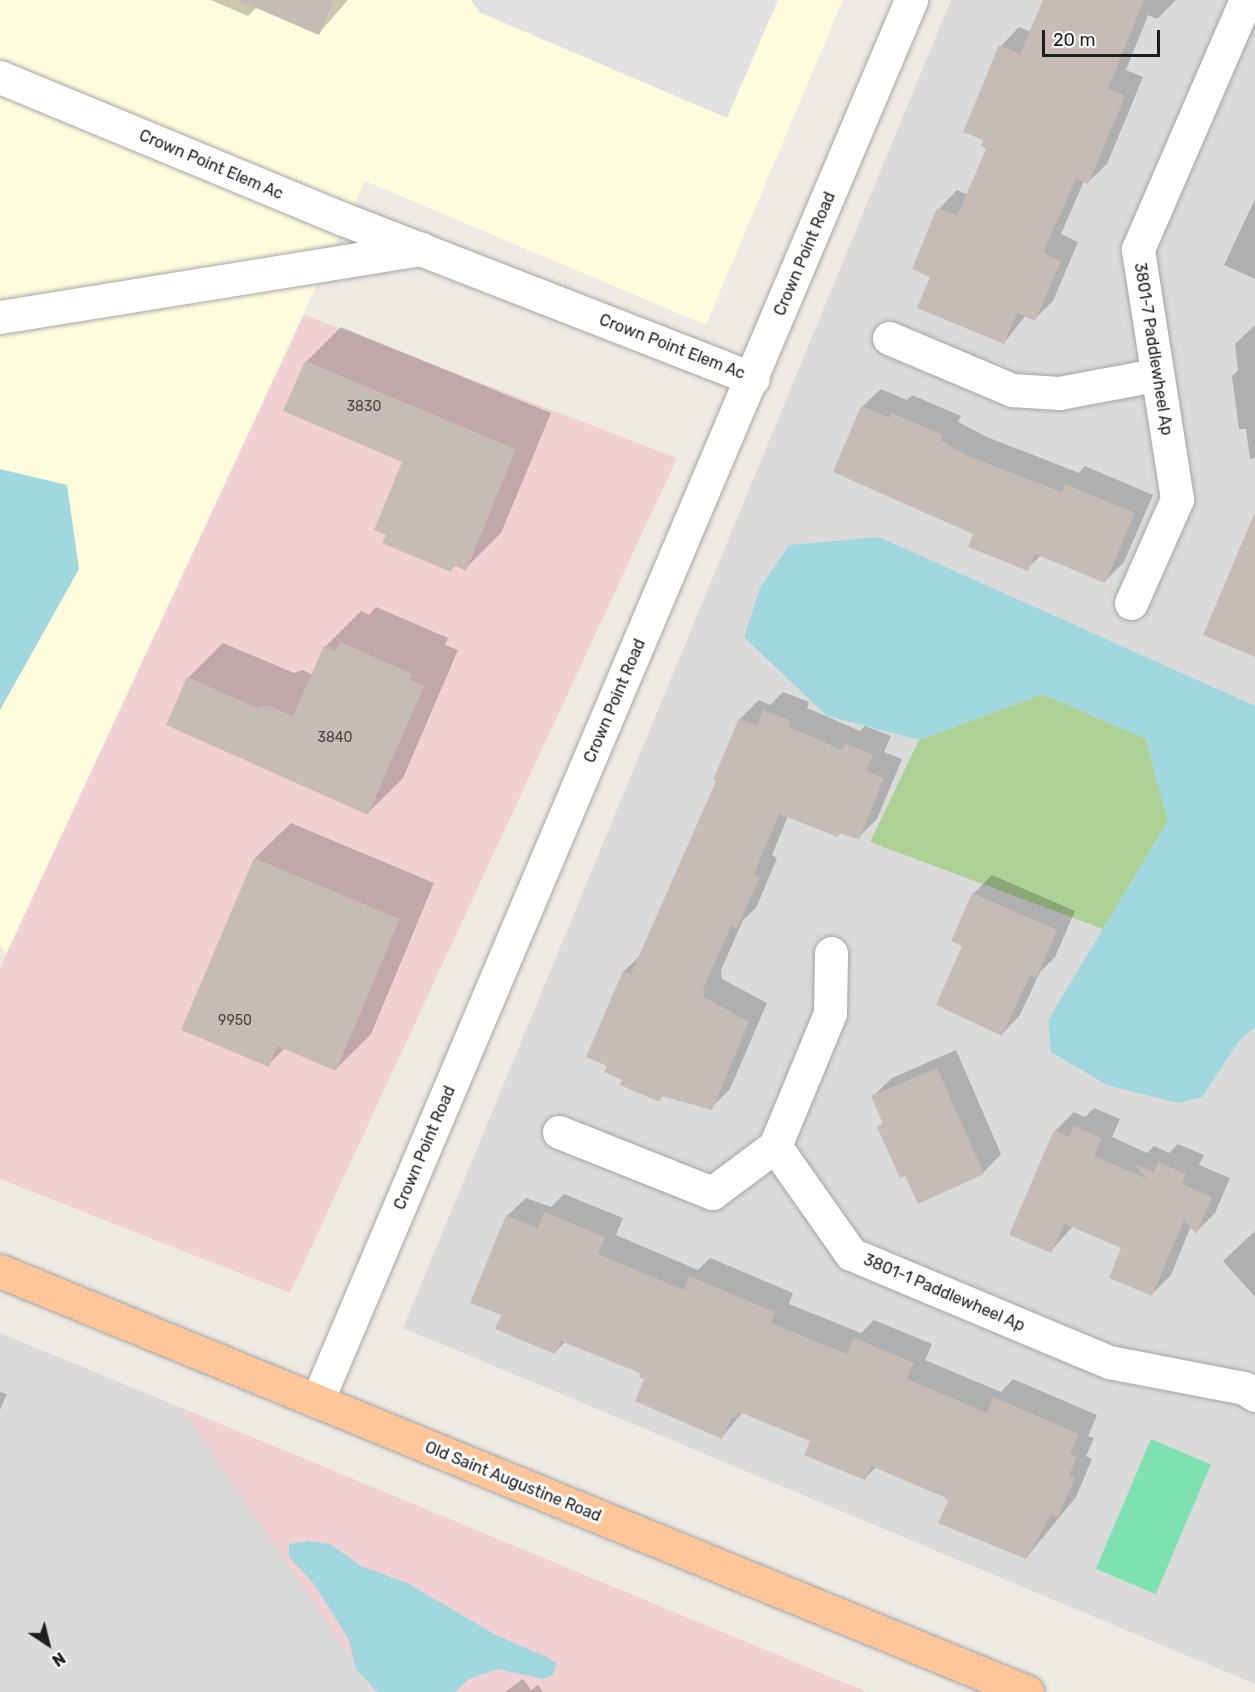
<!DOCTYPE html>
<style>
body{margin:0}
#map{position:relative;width:1255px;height:1692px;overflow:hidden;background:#efeae3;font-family:Rubik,sans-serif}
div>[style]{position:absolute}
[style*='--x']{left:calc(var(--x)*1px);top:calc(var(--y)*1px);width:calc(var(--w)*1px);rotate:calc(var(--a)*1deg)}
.residential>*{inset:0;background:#dcdbdb}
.commercial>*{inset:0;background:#f1d1d4}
.education>*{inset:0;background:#fffbdd}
.forest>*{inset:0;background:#aed196}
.pitch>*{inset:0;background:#7de2b0;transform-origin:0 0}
.parking>*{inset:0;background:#e2e2e2}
.water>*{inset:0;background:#a1d8df}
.shadow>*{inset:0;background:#0003}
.building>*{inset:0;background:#c7bbb6}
.roads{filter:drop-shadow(0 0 2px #a5a5a5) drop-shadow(0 0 2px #a5a5a5)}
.minor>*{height:33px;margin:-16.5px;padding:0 16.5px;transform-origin:16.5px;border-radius:16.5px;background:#fff}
.major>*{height:33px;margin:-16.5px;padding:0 16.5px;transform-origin:16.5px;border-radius:16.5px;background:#ffc799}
span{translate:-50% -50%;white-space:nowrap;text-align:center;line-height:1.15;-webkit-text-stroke:6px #fff;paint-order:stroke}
.number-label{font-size:14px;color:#484544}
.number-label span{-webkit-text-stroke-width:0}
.street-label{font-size:16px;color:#1e1e1e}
.north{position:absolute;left:18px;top:1614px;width:60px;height:60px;-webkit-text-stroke:4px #fff;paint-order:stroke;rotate:145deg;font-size:16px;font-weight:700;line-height:24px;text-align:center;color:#1e1e1e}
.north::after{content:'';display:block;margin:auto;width:21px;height:27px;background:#1e1e1e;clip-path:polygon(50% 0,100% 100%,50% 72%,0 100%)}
.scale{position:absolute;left:1042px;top:30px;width:118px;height:27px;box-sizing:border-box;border:3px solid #1e1e1e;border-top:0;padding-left:8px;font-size:18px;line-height:21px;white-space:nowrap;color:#1e1e1e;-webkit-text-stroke:4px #fff;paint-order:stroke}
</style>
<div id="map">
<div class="residential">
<i style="clip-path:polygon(951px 0,1255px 0,1255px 1684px,403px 1328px)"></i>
<i style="clip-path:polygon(0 1333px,182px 1408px,374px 1692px,0 1692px)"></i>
</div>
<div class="commercial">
<i style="clip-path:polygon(304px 315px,677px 458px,290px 1293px,0 1179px,0 968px)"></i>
<i style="clip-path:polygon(182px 1408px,867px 1692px,374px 1692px)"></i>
</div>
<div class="education">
<i style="clip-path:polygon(0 0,843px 0,706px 325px,365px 181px,6px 954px,0 945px)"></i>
</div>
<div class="forest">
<i style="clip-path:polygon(1043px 694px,1146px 739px,1168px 821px,1103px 929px,870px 842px,919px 740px)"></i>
</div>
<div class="pitch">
<i style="left:1151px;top:1439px;width:65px;height:141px;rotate:23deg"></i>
</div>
<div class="parking">
<i style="clip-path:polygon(471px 0,778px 0,727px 118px,479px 12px)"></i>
</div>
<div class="water">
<i style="clip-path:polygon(0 469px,67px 485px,79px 569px,0 710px)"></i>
<i style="clip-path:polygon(879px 537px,1255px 706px,1255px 1027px,1239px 1041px,1202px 1097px,1179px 1103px,1107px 1085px,1051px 1052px,1048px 1020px,1168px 821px,1146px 739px,1043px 694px,919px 740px,827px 716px,744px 637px,760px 588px,789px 545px)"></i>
<i style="clip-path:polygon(308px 1541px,330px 1544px,361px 1566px,407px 1583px,496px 1635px,547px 1657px,557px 1664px,553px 1675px,543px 1679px,498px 1669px,469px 1679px,455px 1692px,377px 1692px,356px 1669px,349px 1640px,314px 1584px,289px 1557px,289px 1544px)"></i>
</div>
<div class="shadow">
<i style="clip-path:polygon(211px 0,348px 0,319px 33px,257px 7px,248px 16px)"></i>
<i style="clip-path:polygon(1044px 0,1176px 0,1157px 19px,1148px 15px,1126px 70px,1143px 77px,1107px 164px,1088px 182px,1084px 181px,1061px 234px,1078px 242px,1053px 301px,1035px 319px,1026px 315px,1004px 343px,932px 276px,939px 209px,957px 190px,968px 195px,988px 148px,1001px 46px,1019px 27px,1031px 32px)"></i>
<i style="clip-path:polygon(1255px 199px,1255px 279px,1224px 265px)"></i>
<i style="clip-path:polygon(1255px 325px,1255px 458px,1250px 459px,1246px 429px,1239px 429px,1232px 376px,1238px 370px,1235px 344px)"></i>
<i style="clip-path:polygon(341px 327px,551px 413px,501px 533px,465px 569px,456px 565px,451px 570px,388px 534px,404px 461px,306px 362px)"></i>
<i style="clip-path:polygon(881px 389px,907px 400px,912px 395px,961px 416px,958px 422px,987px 437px,1079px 473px,1085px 466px,1153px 495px,1124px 562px,1105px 581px,1041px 555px,1027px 569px,975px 533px,862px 407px)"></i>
<i style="clip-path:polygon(376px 607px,448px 638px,445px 645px,458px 650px,403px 778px,368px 813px,188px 678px,223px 643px,294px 673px,303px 670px,313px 675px,326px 646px,361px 611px,369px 615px)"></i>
<i style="clip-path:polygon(783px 692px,809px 702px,807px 708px,860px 731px,865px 726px,891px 736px,884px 752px,902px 759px,877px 819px,858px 838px,788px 816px,772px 855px,777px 858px,756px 908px,743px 920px,721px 970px,722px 979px,767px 1003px,730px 1089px,711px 1108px,664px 1095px,659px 1100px,624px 1079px,624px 971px,642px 954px,718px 781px,740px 719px,759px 700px,770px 705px)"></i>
<i style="clip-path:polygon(291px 823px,434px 883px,371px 1034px,336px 1069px,285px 1048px,268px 1065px,255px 858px)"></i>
<i style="clip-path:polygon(992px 875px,1075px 911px,1055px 957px,1040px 972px,1020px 1015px,1002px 1034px,964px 945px,973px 894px)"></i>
<i style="clip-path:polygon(956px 1050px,1001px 1154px,983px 1173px,906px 1174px,879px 1127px,884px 1122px,873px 1096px,892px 1078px)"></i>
<i style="clip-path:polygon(1094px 1108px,1120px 1119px,1112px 1137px,1147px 1153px,1154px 1146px,1169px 1153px,1178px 1144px,1204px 1155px,1199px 1165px,1230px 1178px,1215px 1213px,1196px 1232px,1191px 1226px,1171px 1275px,1152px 1294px,1123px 1247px,1073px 1226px,1051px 1251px,1055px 1131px,1074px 1112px,1085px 1117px)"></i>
<i style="clip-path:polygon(564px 1194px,623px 1218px,616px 1235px,698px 1270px,710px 1258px,793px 1293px,789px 1304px,861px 1333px,874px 1320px,932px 1344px,925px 1360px,1001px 1392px,1013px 1379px,1097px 1415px,1088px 1436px,1094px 1438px,1086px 1456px,1092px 1459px,1076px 1497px,1026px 1558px,945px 1496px,876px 1467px,865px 1478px,812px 1440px,743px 1412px,722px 1437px,642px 1372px,566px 1341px,555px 1352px,507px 1216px,526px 1198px,551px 1207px)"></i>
<i style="clip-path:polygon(1255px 1231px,1255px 1297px,1223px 1261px)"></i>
<i style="clip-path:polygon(0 1392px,7px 1394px,0 1410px)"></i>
<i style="clip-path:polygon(523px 1679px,531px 1690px,538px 1685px,543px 1692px,505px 1692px)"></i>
</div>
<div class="building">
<i style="clip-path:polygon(238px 0,334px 0,319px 35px)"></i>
<i style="clip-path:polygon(1043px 0,1144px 0,1108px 89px,1125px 96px,1116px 118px,1088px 184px,1076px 179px,1043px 253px,1061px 261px,1035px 321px,1017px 313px,1004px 344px,917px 308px,930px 277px,912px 269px,937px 208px,957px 216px,986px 149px,981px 146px,983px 140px,963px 132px,999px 45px,1020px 54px)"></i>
<i style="clip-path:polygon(305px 361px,516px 449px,466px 571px,454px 565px,451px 572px,382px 543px,386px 535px,374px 530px,402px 462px,283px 411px)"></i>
<i style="clip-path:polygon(861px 406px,889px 418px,892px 413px,943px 435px,941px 441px,968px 456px,1062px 492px,1065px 484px,1135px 513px,1105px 583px,1035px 554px,1028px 571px,968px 547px,973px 534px,833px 472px)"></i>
<i style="clip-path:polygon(1255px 512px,1255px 657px,1203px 635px)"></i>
<i style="clip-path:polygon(340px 642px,413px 674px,410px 680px,424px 686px,368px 815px,166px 725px,187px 677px,258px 708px,267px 705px,293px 716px,324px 646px,336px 651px)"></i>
<i style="clip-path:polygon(763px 710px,791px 721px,789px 727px,842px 750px,845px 743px,873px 755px,866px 771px,884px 778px,859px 840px,840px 833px,838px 837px,779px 814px,754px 874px,760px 877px,737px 928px,731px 926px,703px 990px,704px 997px,749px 1022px,712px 1110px,662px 1096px,660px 1102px,620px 1085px,622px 1080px,604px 1072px,607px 1066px,586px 1057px,623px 971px,631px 974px,716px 781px,713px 780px,739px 718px,757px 726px)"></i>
<i style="clip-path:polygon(254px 858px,400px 919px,336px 1071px,277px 1046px,269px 1067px,181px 1030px)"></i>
<i style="clip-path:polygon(972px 893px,1057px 930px,1036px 978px,1030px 975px,1002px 1036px,936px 1005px,962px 946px,951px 941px)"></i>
<i style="clip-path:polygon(937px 1068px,984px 1174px,918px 1204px,905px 1176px,900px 1178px,877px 1127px,883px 1124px,871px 1096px)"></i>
<i style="clip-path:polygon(1074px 1126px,1102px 1138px,1094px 1156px,1147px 1179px,1134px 1164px,1154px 1172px,1158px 1162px,1186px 1174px,1182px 1184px,1212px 1197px,1196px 1234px,1184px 1220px,1152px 1296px,1109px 1278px,1121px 1248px,1065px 1224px,1051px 1253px,1009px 1235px,1054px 1130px,1069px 1137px)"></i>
<i style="clip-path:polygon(544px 1212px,605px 1237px,598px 1254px,684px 1290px,689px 1276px,775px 1312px,771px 1323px,847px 1354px,854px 1338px,914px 1363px,907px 1379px,987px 1413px,993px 1397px,1079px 1434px,1070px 1454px,1077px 1457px,1069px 1475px,1075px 1478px,1058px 1517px,1051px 1515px,1026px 1559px,938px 1523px,948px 1501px,944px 1497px,871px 1466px,865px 1480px,835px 1468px,804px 1455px,810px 1441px,739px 1412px,737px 1418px,732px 1416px,722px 1439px,635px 1401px,644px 1379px,639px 1377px,640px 1373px,561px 1341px,555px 1354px,495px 1329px,501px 1315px,470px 1303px,506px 1215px,538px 1228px)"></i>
</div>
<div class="roads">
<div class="minor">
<i style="--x:0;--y:77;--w:369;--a:22.5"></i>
<i style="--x:341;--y:218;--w:442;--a:21.3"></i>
<i style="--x:0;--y:317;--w:427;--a:-9.2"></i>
<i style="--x:889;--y:338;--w:134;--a:22.9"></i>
<i style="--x:1012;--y:390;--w:47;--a:3.7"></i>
<i style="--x:1059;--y:393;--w:98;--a:-10.6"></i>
<i style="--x:1131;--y:603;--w:114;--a:-66.1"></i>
<i style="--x:1177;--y:499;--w:253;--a:-98.9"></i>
<i style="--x:1138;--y:249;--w:271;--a:-66.6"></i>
<i style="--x:559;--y:1132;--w:165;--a:21.7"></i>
<i style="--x:712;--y:1193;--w:79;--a:-36.7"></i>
<i style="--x:775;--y:1146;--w:132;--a:54.9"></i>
<i style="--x:851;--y:1254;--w:280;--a:22.7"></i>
<i style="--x:1109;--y:1362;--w:137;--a:10.9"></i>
<i style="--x:1244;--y:1388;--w:13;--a:32"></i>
<i style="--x:775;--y:1146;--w:144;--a:-67.5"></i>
<i style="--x:830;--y:1013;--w:60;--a:-89"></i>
<i style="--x:317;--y:1401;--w:1522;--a:-67.02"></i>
</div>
<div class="major">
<i style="--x:0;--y:1271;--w:1110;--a:22.29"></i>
</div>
</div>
<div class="number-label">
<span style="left:364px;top:407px">3830</span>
<span style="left:335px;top:738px">3840</span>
<span style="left:235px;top:1021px">9950</span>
</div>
<div class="street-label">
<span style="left:211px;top:165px;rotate:23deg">Crown Point Elem Ac</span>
<span style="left:805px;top:254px;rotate:-67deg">Crown Point Road</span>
<span style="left:672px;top:347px;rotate:21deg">Crown Point Elem Ac</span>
<span style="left:1153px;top:349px;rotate:81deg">3801-7 Paddlewheel Ap</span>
<span style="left:615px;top:701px;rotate:-67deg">Crown Point Road</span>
<span style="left:425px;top:1148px;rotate:-67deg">Crown Point Road</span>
<span style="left:944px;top:1293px;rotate:23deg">3801-1 Paddlewheel Ap</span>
<span style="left:513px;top:1482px;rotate:22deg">Old Saint Augustine Road</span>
</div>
<div class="north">N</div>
<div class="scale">20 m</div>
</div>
